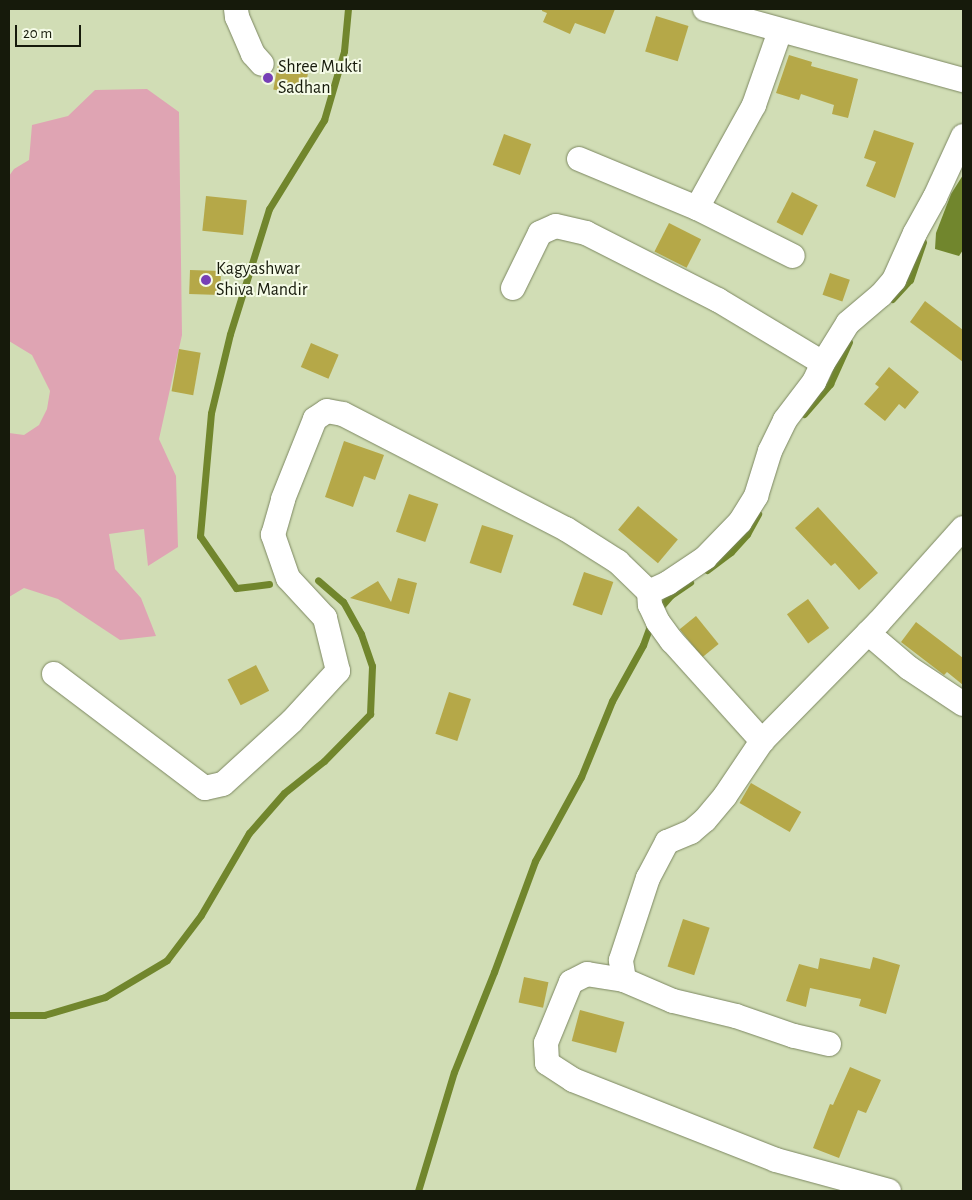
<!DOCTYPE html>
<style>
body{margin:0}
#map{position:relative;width:972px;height:1200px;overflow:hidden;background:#d1ddb5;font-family:"Alegreya Sans",sans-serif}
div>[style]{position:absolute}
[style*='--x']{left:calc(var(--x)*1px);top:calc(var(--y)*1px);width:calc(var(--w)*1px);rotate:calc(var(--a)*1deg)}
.green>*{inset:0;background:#dfa4b3}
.water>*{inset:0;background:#71862d}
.stream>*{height:7px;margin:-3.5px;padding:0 3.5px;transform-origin:3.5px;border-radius:3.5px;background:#71862d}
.building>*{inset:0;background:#b5a848;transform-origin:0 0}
.roads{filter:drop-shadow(0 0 1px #7c8761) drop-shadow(0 0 1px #7c8761)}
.minor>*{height:24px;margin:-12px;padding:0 12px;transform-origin:12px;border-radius:12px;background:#fff}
.dots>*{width:14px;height:14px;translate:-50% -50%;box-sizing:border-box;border:2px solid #f5fbe7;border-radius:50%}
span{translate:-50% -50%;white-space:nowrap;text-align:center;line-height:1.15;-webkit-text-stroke:4px #f5fbe7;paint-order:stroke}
.poi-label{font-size:18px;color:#161a0b}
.left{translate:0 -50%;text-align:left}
.frame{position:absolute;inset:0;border:10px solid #161a0b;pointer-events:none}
.scale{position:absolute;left:15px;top:25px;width:66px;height:22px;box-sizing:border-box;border:2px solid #161a0b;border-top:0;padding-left:6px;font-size:15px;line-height:18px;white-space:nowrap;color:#161a0b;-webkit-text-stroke:4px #f5fbe7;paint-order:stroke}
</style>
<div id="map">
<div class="green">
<i style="clip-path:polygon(147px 89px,179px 112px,182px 335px,159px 439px,176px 476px,178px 547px,148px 566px,144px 529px,109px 534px,115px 569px,141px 598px,156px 636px,120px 640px,58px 599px,24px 588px,9px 597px,9px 433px,24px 435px,39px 425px,47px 409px,50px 391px,32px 355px,9px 341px,9px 176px,14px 169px,29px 160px,32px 125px,68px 116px,95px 90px)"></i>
</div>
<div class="water">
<i style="clip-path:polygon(963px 175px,963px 250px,959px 256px,935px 249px,936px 233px,951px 194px)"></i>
</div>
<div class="stream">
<i style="--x:892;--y:299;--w:26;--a:-47"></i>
<i style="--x:910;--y:280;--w:40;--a:-71.1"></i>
<i style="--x:804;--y:414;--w:40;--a:-49"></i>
<i style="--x:830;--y:384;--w:46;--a:-65.7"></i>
<i style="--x:707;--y:570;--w:30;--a:-37"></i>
<i style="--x:731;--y:552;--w:24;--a:-48"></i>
<i style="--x:747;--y:534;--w:23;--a:-61"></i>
<i style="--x:269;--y:584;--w:33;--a:173"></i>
<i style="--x:236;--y:588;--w:63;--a:-124.7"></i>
<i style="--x:200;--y:536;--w:123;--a:-84.9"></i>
<i style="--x:211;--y:413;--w:81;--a:-76.5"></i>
<i style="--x:230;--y:334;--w:131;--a:-72.7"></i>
<i style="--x:269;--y:209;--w:105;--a:-58.3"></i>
<i style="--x:324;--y:120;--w:72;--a:-73.8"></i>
<i style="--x:344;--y:51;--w:42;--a:-84.6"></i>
<i style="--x:657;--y:611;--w:21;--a:-49"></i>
<i style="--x:671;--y:595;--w:23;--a:-34"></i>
<i style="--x:9;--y:1015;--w:35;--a:0"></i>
<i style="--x:44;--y:1015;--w:64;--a:-16.4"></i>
<i style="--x:105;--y:997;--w:72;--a:-30.8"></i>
<i style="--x:167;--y:960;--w:56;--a:-52.9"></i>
<i style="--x:201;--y:915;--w:95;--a:-59.7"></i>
<i style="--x:249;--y:833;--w:53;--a:-48.8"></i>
<i style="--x:284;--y:793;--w:51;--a:-38.7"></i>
<i style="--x:324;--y:761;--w:66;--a:-45.6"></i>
<i style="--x:370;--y:714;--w:48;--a:-87.6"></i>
<i style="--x:372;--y:666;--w:34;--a:-109"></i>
<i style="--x:361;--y:634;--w:37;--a:-119"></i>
<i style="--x:343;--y:602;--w:33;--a:-139"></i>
<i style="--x:418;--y:1191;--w:124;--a:-73.2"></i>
<i style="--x:454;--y:1072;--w:108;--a:-68.2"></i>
<i style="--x:494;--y:972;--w:118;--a:-69.7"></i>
<i style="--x:535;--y:861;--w:96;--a:-61.3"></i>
<i style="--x:581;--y:777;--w:82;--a:-67.8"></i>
<i style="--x:612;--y:701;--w:64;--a:-61"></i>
<i style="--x:643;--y:645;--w:23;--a:-70"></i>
</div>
<div class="building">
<i style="clip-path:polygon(542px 9px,615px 9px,605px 34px,575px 23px,570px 34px,543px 22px,547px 13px,542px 11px)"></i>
<i style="left:656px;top:16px;width:34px;height:37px;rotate:17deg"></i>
<i style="clip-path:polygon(789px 55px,812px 62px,811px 66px,858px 79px,848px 118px,832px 114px,834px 105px,801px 94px,799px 100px,776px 93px)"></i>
<i style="left:279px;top:60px;width:31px;height:30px;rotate:11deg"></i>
<i style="clip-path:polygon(874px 130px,914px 143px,895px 198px,866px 186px,876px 162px,864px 158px)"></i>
<i style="left:504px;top:134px;width:29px;height:33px;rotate:20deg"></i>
<i style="left:792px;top:192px;width:29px;height:34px;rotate:27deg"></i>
<i style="left:206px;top:196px;width:41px;height:35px;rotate:6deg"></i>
<i style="left:669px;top:223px;width:36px;height:32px;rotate:27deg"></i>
<i style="left:190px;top:270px;width:31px;height:24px;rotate:2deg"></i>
<i style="left:830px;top:273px;width:21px;height:23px;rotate:19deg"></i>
<i style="clip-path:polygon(925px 301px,963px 330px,963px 362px,910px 322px)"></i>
<i style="left:311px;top:343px;width:30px;height:26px;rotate:23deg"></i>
<i style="left:179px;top:349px;width:22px;height:43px;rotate:10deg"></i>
<i style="clip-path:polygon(889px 367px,919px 392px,905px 409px,899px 404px,885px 421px,864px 404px,879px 387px,875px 384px)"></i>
<i style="clip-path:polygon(344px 441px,384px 455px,375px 480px,364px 476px,353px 507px,325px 497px)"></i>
<i style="left:409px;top:494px;width:31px;height:40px;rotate:19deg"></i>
<i style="left:638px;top:506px;width:52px;height:31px;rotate:40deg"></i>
<i style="clip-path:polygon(818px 507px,878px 573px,859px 590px,835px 563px,831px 566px,795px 528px)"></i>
<i style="left:482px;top:525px;width:33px;height:40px;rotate:18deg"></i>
<i style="left:584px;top:572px;width:31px;height:35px;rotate:19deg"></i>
<i style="clip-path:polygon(398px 578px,417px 583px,409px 614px,350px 598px,378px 581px,391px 602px)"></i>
<i style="left:808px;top:599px;width:36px;height:26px;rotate:54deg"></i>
<i style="left:696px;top:616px;width:36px;height:21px;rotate:51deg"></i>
<i style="clip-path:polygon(916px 622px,963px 658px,963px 685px,947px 672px,944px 675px,901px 642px)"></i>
<i style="left:256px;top:665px;width:29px;height:32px;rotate:63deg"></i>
<i style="left:449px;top:692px;width:23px;height:44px;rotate:18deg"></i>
<i style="left:751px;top:783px;width:58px;height:23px;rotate:30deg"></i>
<i style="left:683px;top:919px;width:28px;height:50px;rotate:18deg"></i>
<i style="clip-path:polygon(873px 957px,900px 965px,886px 1014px,859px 1006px,861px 999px,810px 988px,806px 1007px,786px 1001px,799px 964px,818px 969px,820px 958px,870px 969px)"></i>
<i style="left:524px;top:977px;width:25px;height:26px;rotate:12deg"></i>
<i style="left:580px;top:1010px;width:46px;height:32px;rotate:15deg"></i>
<i style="clip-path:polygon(850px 1067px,881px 1080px,866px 1113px,858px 1110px,839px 1158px,813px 1148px,830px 1104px,833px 1105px)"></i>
</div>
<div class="roads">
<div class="minor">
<i style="--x:236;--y:9;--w:8;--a:83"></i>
<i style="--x:237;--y:17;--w:40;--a:66.6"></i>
<i style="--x:253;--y:54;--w:13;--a:48"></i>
<i style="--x:705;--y:9;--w:268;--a:15.4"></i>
<i style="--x:579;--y:159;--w:128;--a:22.6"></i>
<i style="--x:697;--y:208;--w:107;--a:26.6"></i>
<i style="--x:697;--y:208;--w:118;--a:-61"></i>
<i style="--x:754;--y:105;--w:78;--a:-70.6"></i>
<i style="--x:513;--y:288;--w:61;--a:-63.9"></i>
<i style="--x:540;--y:233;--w:17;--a:-24"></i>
<i style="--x:556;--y:226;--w:31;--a:13"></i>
<i style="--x:586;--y:233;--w:148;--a:26.9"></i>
<i style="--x:718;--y:300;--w:122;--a:31"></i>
<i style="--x:649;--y:592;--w:21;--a:-25"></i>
<i style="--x:668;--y:583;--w:45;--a:-34"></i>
<i style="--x:705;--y:558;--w:50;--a:-45.8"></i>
<i style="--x:740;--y:522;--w:31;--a:-58"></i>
<i style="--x:756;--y:496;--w:47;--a:-72.7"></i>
<i style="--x:770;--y:451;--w:34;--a:-64"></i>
<i style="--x:785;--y:420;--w:48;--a:-52.7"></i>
<i style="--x:814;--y:382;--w:21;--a:-65"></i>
<i style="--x:823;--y:363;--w:47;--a:-58"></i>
<i style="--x:848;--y:323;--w:43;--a:-40.3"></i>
<i style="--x:881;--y:295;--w:20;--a:-49"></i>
<i style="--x:894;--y:280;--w:51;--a:-65.9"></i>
<i style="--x:915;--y:233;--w:41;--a:-60.9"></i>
<i style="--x:935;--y:197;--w:67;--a:-65.3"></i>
<i style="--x:868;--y:633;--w:54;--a:40.5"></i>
<i style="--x:909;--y:668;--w:65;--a:33.7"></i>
<i style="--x:54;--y:674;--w:189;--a:37.1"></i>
<i style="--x:205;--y:788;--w:18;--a:-13"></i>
<i style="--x:223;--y:784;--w:93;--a:-42.4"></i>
<i style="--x:292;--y:721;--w:68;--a:-47.4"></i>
<i style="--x:338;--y:671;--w:55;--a:-103.8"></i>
<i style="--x:325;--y:618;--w:54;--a:-132.8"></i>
<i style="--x:288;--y:578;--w:46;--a:-109.2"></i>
<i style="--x:273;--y:535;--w:37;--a:-74"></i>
<i style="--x:283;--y:499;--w:86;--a:-68.2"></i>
<i style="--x:315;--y:419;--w:14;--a:-34"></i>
<i style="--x:327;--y:411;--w:16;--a:11"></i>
<i style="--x:343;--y:414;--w:251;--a:27.3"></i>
<i style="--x:566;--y:529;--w:62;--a:32.4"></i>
<i style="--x:618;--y:562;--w:43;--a:44.1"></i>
<i style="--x:649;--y:592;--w:13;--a:86"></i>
<i style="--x:650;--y:605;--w:19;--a:65"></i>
<i style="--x:658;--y:622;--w:24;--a:54"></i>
<i style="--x:672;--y:641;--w:135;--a:48"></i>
<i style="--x:624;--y:980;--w:20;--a:-99"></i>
<i style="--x:621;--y:960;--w:86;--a:-71.8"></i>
<i style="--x:648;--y:878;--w:41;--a:-62.2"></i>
<i style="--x:667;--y:842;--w:26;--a:-23"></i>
<i style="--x:691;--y:832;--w:18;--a:-41"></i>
<i style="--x:705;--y:820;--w:31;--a:-50"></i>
<i style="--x:725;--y:796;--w:66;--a:-56.1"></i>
<i style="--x:762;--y:741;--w:167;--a:-45.5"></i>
<i style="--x:879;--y:622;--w:126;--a:-48.2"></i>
<i style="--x:829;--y:1044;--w:36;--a:-167"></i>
<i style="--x:794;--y:1036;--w:61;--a:-161"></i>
<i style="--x:736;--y:1016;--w:65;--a:-166.6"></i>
<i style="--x:673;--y:1001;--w:53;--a:-156.8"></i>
<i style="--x:624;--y:980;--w:37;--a:-171"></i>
<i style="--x:587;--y:974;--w:18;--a:153"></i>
<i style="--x:571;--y:982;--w:66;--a:112.3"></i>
<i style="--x:546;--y:1043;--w:20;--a:87"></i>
<i style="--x:547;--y:1063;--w:31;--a:33"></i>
<i style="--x:573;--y:1080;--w:218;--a:21.5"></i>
<i style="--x:776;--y:1160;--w:117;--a:15.3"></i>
</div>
</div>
<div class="dots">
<i style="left:268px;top:78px;background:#7740b6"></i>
<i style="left:206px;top:280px;background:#7740b6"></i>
</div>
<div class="poi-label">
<span class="left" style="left:278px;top:78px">Shree Mukti<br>Sadhan</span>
<span class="left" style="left:216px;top:280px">Kagyashwar<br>Shiva Mandir</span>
</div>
<div class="frame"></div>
<div class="scale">20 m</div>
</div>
